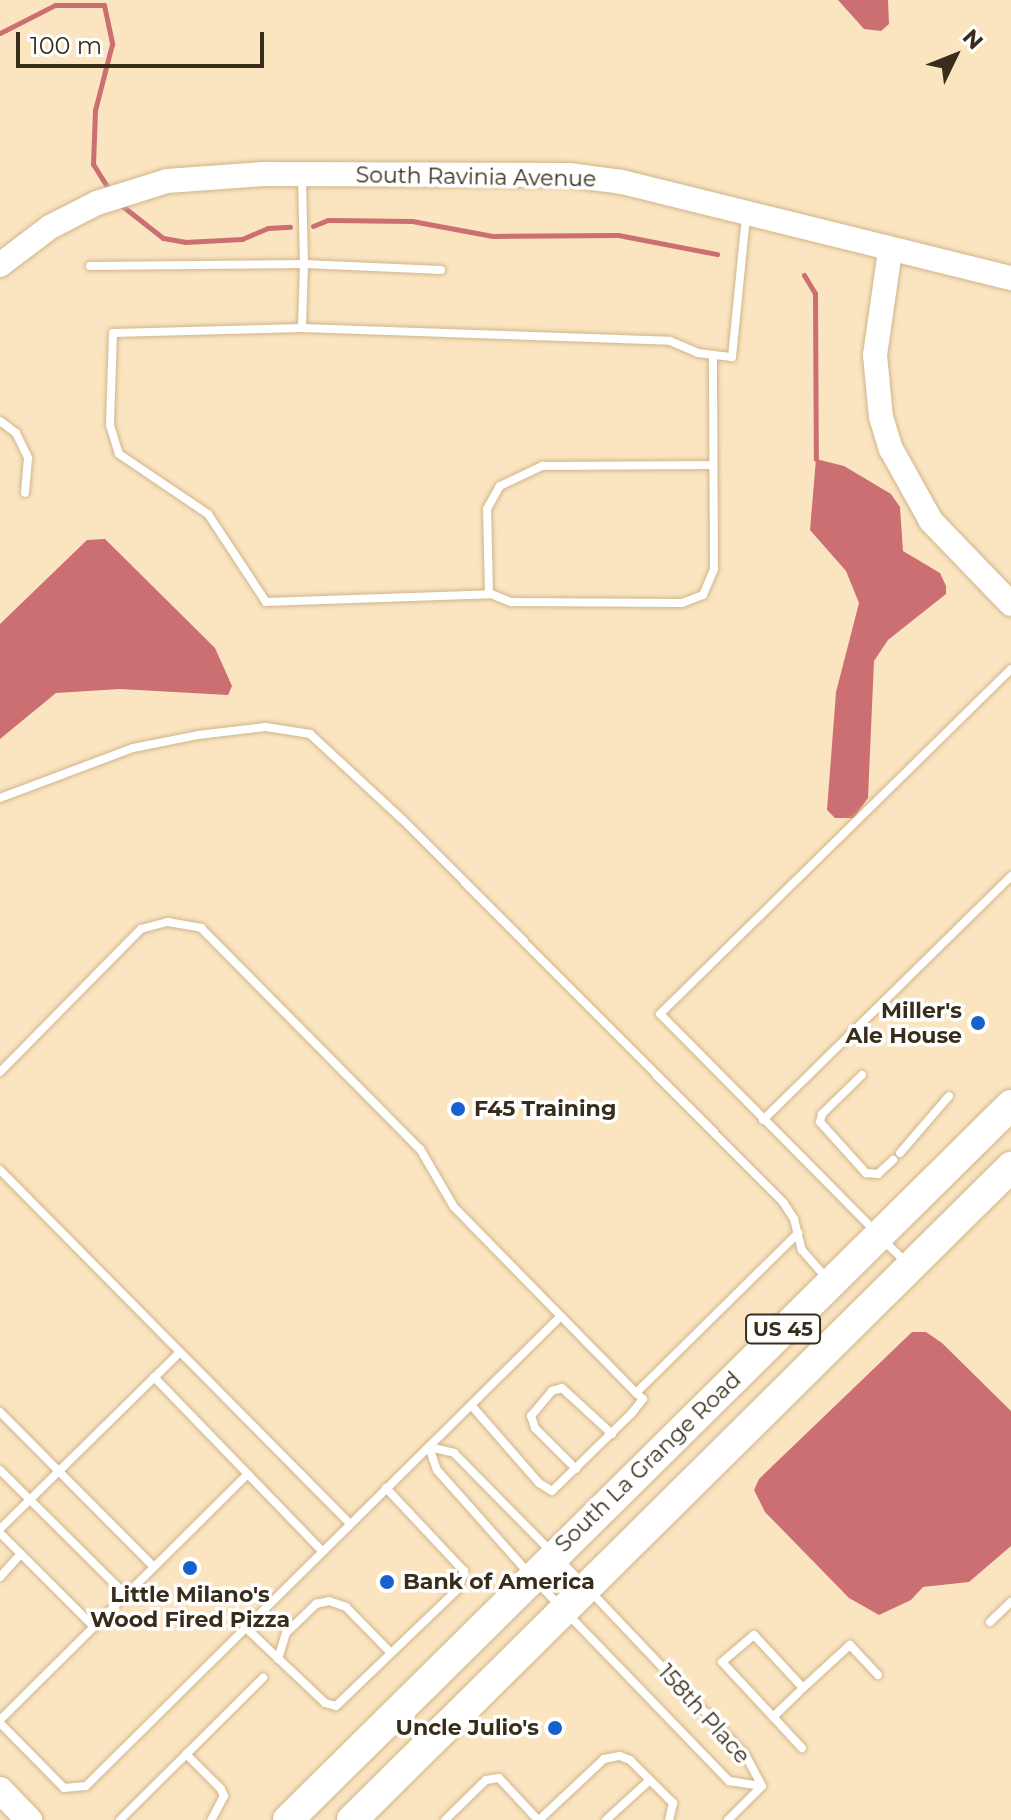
<!DOCTYPE html>
<style>
body{margin:0}
#map{position:relative;width:1011px;height:1820px;overflow:hidden;background:#fbe5c1;font-family:Montserrat,sans-serif}
div>[style]{position:absolute}
[style*='--x']{left:calc(var(--x)*1px);top:calc(var(--y)*1px);width:calc(var(--w)*1px);rotate:calc(var(--a)*1deg)}
.water>*{inset:0;background:#cc6f72}
.stream>*{height:5px;margin:-2.5px;padding:0 2.5px;transform-origin:2.5px;border-radius:2.5px;background:#cc6f72}
.roads{filter:drop-shadow(0 0 2px #d0b58a) drop-shadow(0 0 2px #d0b58a)}
.lane>*{height:8px;margin:-4px;padding:0 4px;transform-origin:4px;border-radius:4px;background:#fff}
.secondary>*{height:24px;margin:-12px;padding:0 12px;transform-origin:12px;border-radius:12px;background:#fff}
.primary>*{height:26px;margin:-13px;padding:0 13px;transform-origin:13px;border-radius:13px;background:#fff}
.highway>*{height:30px;margin:-15px;padding:0 15px;transform-origin:15px;border-radius:15px;background:#fff}
.dots>*{width:22px;height:22px;translate:-50% -50%;box-sizing:border-box;border:4px solid #fff;border-radius:50%}
span{translate:-50% -50%;white-space:nowrap;text-align:center;line-height:1.15;-webkit-text-stroke:7px #fff;paint-order:stroke}
.shield-label span{padding:2px 6px;background:#fff;border:2px solid;border-radius:6px;-webkit-text-stroke-width:0}
.shield-label{font-size:20px;color:#382d1b;font-weight:700}
.street-label{font-size:22px;color:#382d1b}
.poi-label{font-size:22px;color:#382d1b;font-weight:700}
.right{translate:-100% -50%;text-align:right}
.left{translate:0 -50%;text-align:left}
.north{position:absolute;left:915px;top:16px;width:80px;height:80px;-webkit-text-stroke:6px #fff;paint-order:stroke;rotate:47deg;font-size:22px;font-weight:700;line-height:32px;text-align:center;color:#382d1b}
.north::after{content:'';display:block;margin:auto;width:28px;height:36px;background:#382d1b;clip-path:polygon(50% 0,100% 100%,50% 72%,0 100%)}
.scale{position:absolute;left:16px;top:32px;width:248px;height:36px;box-sizing:border-box;border:4px solid #382d1b;border-top:0;padding-left:10px;font-size:24px;line-height:28px;white-space:nowrap;color:#382d1b;-webkit-text-stroke:6px #fff;paint-order:stroke}
</style>
<div id="map">
<div class="water">
<i style="clip-path:polygon(838px 0,888px 0,889px 24px,881px 31px,864px 29px)"></i>
<i style="clip-path:polygon(816px 459px,844px 466px,891px 494px,900px 507px,903px 551px,940px 573px,946px 586px,946px 594px,888px 640px,874px 661px,868px 798px,854px 818px,835px 818px,827px 810px,836px 692px,859px 603px,846px 571px,810px 530px)"></i>
<i style="clip-path:polygon(105px 539px,215px 648px,232px 686px,228px 695px,120px 689px,56px 693px,0 739px,0 624px,87px 540px)"></i>
<i style="clip-path:polygon(912px 1332px,926px 1332px,942px 1343px,1011px 1411px,1011px 1546px,969px 1582px,923px 1587px,911px 1600px,879px 1615px,849px 1598px,765px 1512px,754px 1490px,759px 1479px)"></i>
</div>
<div class="stream">
<i style="--x:0;--y:33;--w:62;--a:-27"></i>
<i style="--x:55;--y:5;--w:49;--a:0"></i>
<i style="--x:104;--y:5;--w:40;--a:78"></i>
<i style="--x:112;--y:44;--w:68;--a:104.4"></i>
<i style="--x:95;--y:110;--w:54;--a:92.1"></i>
<i style="--x:93;--y:164;--w:32;--a:58"></i>
<i style="--x:121;--y:205;--w:53;--a:38.2"></i>
<i style="--x:163;--y:238;--w:22;--a:10"></i>
<i style="--x:185;--y:242;--w:57;--a:-3"></i>
<i style="--x:242;--y:239;--w:28;--a:-23"></i>
<i style="--x:268;--y:228;--w:22;--a:-3"></i>
<i style="--x:313;--y:226;--w:16;--a:-22"></i>
<i style="--x:328;--y:220;--w:84;--a:0.7"></i>
<i style="--x:412;--y:221;--w:82;--a:10.5"></i>
<i style="--x:493;--y:236;--w:125;--a:-0.5"></i>
<i style="--x:618;--y:235;--w:101;--a:10.9"></i>
<i style="--x:804;--y:275;--w:21;--a:59"></i>
<i style="--x:815;--y:293;--w:166;--a:89.7"></i>
</div>
<div class="roads">
<div class="lane">
<i style="--x:90;--y:266;--w:214;--a:-0.5"></i>
<i style="--x:304;--y:264;--w:89;--a:-91.3"></i>
<i style="--x:441;--y:270;--w:137;--a:-177.5"></i>
<i style="--x:304;--y:264;--w:64;--a:91.8"></i>
<i style="--x:302;--y:328;--w:368;--a:2"></i>
<i style="--x:670;--y:341;--w:30;--a:23"></i>
<i style="--x:698;--y:353;--w:34;--a:7"></i>
<i style="--x:732;--y:357;--w:141;--a:-84.3"></i>
<i style="--x:302;--y:328;--w:189;--a:178.5"></i>
<i style="--x:113;--y:333;--w:92;--a:91.9"></i>
<i style="--x:110;--y:425;--w:30;--a:73"></i>
<i style="--x:119;--y:454;--w:107;--a:34"></i>
<i style="--x:208;--y:514;--w:105;--a:56.6"></i>
<i style="--x:266;--y:602;--w:225;--a:-2"></i>
<i style="--x:491;--y:594;--w:22;--a:22"></i>
<i style="--x:511;--y:602;--w:171;--a:0.3"></i>
<i style="--x:682;--y:603;--w:22;--a:-21"></i>
<i style="--x:703;--y:595;--w:28;--a:-67"></i>
<i style="--x:714;--y:569;--w:214;--a:-90.3"></i>
<i style="--x:0;--y:421;--w:20;--a:37"></i>
<i style="--x:16;--y:433;--w:28;--a:64"></i>
<i style="--x:28;--y:458;--w:35;--a:95"></i>
<i style="--x:489;--y:594;--w:85;--a:-91.3"></i>
<i style="--x:487;--y:509;--w:26;--a:-61"></i>
<i style="--x:500;--y:486;--w:47;--a:-25.5"></i>
<i style="--x:542;--y:466;--w:168;--a:-0.3"></i>
<i style="--x:0;--y:798;--w:142;--a:-20.6"></i>
<i style="--x:133;--y:748;--w:66;--a:-11.3"></i>
<i style="--x:198;--y:735;--w:68;--a:-6.7"></i>
<i style="--x:266;--y:727;--w:45;--a:9"></i>
<i style="--x:310;--y:734;--w:127;--a:42.8"></i>
<i style="--x:403;--y:820;--w:539;--a:45.15"></i>
<i style="--x:783;--y:1202;--w:20;--a:57"></i>
<i style="--x:794;--y:1219;--w:32;--a:76"></i>
<i style="--x:802;--y:1250;--w:38;--a:49"></i>
<i style="--x:0;--y:1072;--w:201;--a:-45.4"></i>
<i style="--x:141;--y:929;--w:28;--a:-15"></i>
<i style="--x:168;--y:922;--w:34;--a:10"></i>
<i style="--x:201;--y:928;--w:311;--a:45.3"></i>
<i style="--x:420;--y:1149;--w:67;--a:59.6"></i>
<i style="--x:454;--y:1207;--w:260;--a:45.6"></i>
<i style="--x:636;--y:1393;--w:228;--a:-44.6"></i>
<i style="--x:862;--y:1075;--w:56;--a:135.7"></i>
<i style="--x:822;--y:1114;--w:8;--a:104"></i>
<i style="--x:820;--y:1122;--w:69;--a:48"></i>
<i style="--x:866;--y:1173;--w:12;--a:5"></i>
<i style="--x:878;--y:1174;--w:21;--a:-43"></i>
<i style="--x:763;--y:1120;--w:348;--a:-44.5"></i>
<i style="--x:900;--y:1153;--w:75;--a:-49.3"></i>
<i style="--x:0;--y:1170;--w:498;--a:45.3"></i>
<i style="--x:875;--y:1231;--w:305;--a:-134.7"></i>
<i style="--x:660;--y:1014;--w:492;--a:-44.5"></i>
<i style="--x:884;--y:1241;--w:30;--a:44"></i>
<i style="--x:154;--y:1377;--w:242;--a:46"></i>
<i style="--x:471;--y:1405;--w:103;--a:48.9"></i>
<i style="--x:539;--y:1483;--w:15;--a:32"></i>
<i style="--x:552;--y:1491;--w:112;--a:-44.3"></i>
<i style="--x:632;--y:1413;--w:18;--a:-52"></i>
<i style="--x:643;--y:1399;--w:9;--a:-139"></i>
<i style="--x:0;--y:1412;--w:218;--a:45.2"></i>
<i style="--x:429;--y:1447;--w:24;--a:71"></i>
<i style="--x:437;--y:1470;--w:143;--a:48.4"></i>
<i style="--x:532;--y:1577;--w:284;--a:46"></i>
<i style="--x:729;--y:1781;--w:33;--a:9"></i>
<i style="--x:429;--y:1447;--w:26;--a:13"></i>
<i style="--x:454;--y:1453;--w:182;--a:45.4"></i>
<i style="--x:576;--y:1469;--w:58;--a:-135"></i>
<i style="--x:535;--y:1428;--w:13;--a:-108"></i>
<i style="--x:531;--y:1416;--w:33;--a:-50"></i>
<i style="--x:552;--y:1391;--w:10;--a:-17"></i>
<i style="--x:562;--y:1388;--w:68;--a:42.6"></i>
<i style="--x:0;--y:1470;--w:177;--a:44.8"></i>
<i style="--x:0;--y:1529;--w:252;--a:-44.5"></i>
<i style="--x:0;--y:1533;--w:133;--a:45"></i>
<i style="--x:0;--y:1577;--w:31;--a:-48"></i>
<i style="--x:592;--y:1593;--w:222;--a:46.5"></i>
<i style="--x:745;--y:1754;--w:36;--a:62"></i>
<i style="--x:990;--y:1622;--w:29;--a:-44"></i>
<i style="--x:245;--y:1627;--w:110;--a:43.5"></i>
<i style="--x:325;--y:1703;--w:11;--a:15"></i>
<i style="--x:336;--y:1706;--w:170;--a:-43.8"></i>
<i style="--x:459;--y:1588;--w:18;--a:-74"></i>
<i style="--x:464;--y:1571;--w:114;--a:-133.2"></i>
<i style="--x:278;--y:1659;--w:27;--a:-73"></i>
<i style="--x:286;--y:1633;--w:42;--a:-44"></i>
<i style="--x:316;--y:1604;--w:13;--a:-13"></i>
<i style="--x:329;--y:1601;--w:18;--a:19"></i>
<i style="--x:346;--y:1607;--w:64;--a:45.6"></i>
<i style="--x:773;--y:1717;--w:42;--a:-44"></i>
<i style="--x:0;--y:1720;--w:349;--a:-44.8"></i>
<i style="--x:0;--y:1723;--w:91;--a:45.4"></i>
<i style="--x:64;--y:1788;--w:22;--a:-5"></i>
<i style="--x:86;--y:1786;--w:668;--a:-44.7"></i>
<i style="--x:802;--y:1748;--w:117;--a:-132.9"></i>
<i style="--x:722;--y:1662;--w:42;--a:-40.2"></i>
<i style="--x:754;--y:1635;--w:72;--a:47.2"></i>
<i style="--x:803;--y:1688;--w:64;--a:-42.5"></i>
<i style="--x:850;--y:1645;--w:41;--a:47"></i>
<i style="--x:186;--y:1754;--w:49;--a:45"></i>
<i style="--x:221;--y:1789;--w:8;--a:67"></i>
<i style="--x:224;--y:1796;--w:27;--a:118"></i>
<i style="--x:120;--y:1820;--w:202;--a:-44.8"></i>
<i style="--x:445;--y:1820;--w:57;--a:-44.3"></i>
<i style="--x:486;--y:1780;--w:13;--a:-9"></i>
<i style="--x:499;--y:1778;--w:57;--a:47.1"></i>
<i style="--x:539;--y:1820;--w:89;--a:-43.2"></i>
<i style="--x:604;--y:1759;--w:16;--a:-11"></i>
<i style="--x:620;--y:1756;--w:11;--a:22"></i>
<i style="--x:630;--y:1760;--w:61;--a:45"></i>
<i style="--x:673;--y:1803;--w:17;--a:103"></i>
<i style="--x:606;--y:1820;--w:59;--a:-42.3"></i>
<i style="--x:728;--y:1820;--w:48;--a:-45"></i>
</div>
<div class="secondary">
<i style="--x:890;--y:251;--w:105;--a:98.2"></i>
<i style="--x:875;--y:355;--w:62;--a:84.5"></i>
<i style="--x:881;--y:417;--w:34;--a:73"></i>
<i style="--x:891;--y:449;--w:82;--a:60.9"></i>
<i style="--x:931;--y:521;--w:115;--a:46.1"></i>
<i style="--x:0;--y:265;--w:63;--a:-37.2"></i>
<i style="--x:50;--y:227;--w:53;--a:-27.1"></i>
<i style="--x:97;--y:203;--w:73;--a:-17.4"></i>
<i style="--x:167;--y:181;--w:97;--a:-4.1"></i>
<i style="--x:264;--y:174;--w:305;--a:0.2"></i>
<i style="--x:569;--y:175;--w:53;--a:7.5"></i>
<i style="--x:622;--y:182;--w:401;--a:13.9"></i>
</div>
<div class="primary">
<i style="--x:0;--y:1790;--w:42;--a:46"></i>
</div>
<div class="highway">
<i style="--x:288;--y:1820;--w:1017;--a:-44.68"></i>
<i style="--x:352;--y:1820;--w:928;--a:-44.74"></i>
</div>
</div>
<div class="dots">
<i style="left:978px;top:1023px;background:#1661cb"></i>
<i style="left:458px;top:1109px;background:#1661cb"></i>
<i style="left:190px;top:1568px;background:#1661cb"></i>
<i style="left:387px;top:1582px;background:#1661cb"></i>
<i style="left:555px;top:1728px;background:#1661cb"></i>
</div>
<div class="shield-label">
<span style="left:783px;top:1329px">US 45</span>
</div>
<div class="street-label">
<span style="left:476px;top:177px;rotate:1deg">South Ravinia Avenue</span>
<span style="left:648px;top:1462px;rotate:-44deg">South La Grange Road</span>
<span style="left:704px;top:1714px;rotate:48deg">158th Place</span>
</div>
<div class="poi-label">
<span class="right" style="left:962px;top:1023px">Miller's<br>Ale House</span>
<span class="left" style="left:474px;top:1109px">F45 Training</span>
<span class="left" style="left:403px;top:1582px">Bank of America</span>
<span style="left:190px;top:1607px">Little Milano's<br>Wood Fired Pizza</span>
<span class="right" style="left:539px;top:1728px">Uncle Julio's</span>
</div>
<div class="north">N</div>
<div class="scale">100 m</div>
</div>
